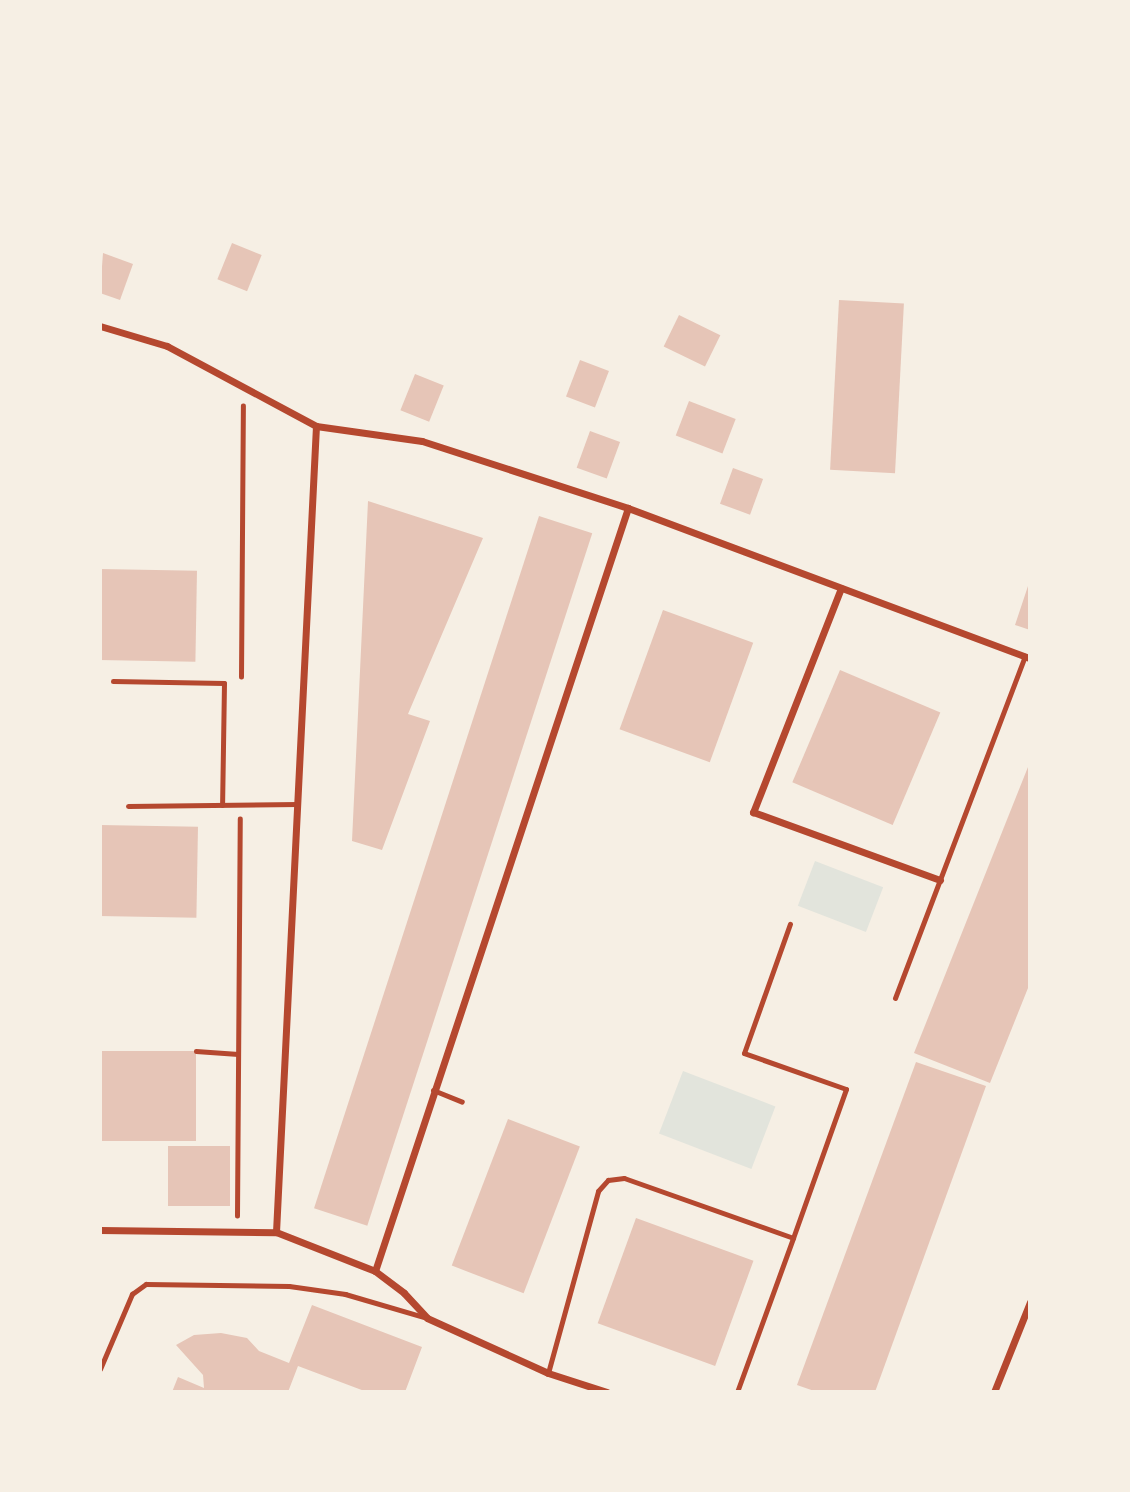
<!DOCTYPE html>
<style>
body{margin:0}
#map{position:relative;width:1130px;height:1492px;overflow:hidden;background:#f6efe4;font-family:Ubuntu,sans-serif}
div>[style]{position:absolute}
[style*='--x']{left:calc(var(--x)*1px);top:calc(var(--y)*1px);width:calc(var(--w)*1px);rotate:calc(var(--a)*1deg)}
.green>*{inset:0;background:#e2e4dc;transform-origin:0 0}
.building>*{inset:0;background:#e6c5b7;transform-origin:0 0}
.path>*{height:4.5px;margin:-2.25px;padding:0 2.25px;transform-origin:2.25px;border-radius:2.25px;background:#b5482f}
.service>*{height:5px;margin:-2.5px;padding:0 2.5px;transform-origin:2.5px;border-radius:2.5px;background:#b5482f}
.minor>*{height:7px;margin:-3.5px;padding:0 3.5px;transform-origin:3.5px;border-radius:3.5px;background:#b5482f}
span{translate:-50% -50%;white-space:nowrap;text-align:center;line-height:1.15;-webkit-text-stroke:6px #f6efe4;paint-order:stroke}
.frame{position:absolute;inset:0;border:102px solid #f6efe4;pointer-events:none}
</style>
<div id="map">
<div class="green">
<i style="left:815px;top:861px;width:73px;height:48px;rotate:21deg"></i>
<i style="left:683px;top:1071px;width:99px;height:67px;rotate:21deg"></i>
</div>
<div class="building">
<i style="left:232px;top:243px;width:32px;height:39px;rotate:22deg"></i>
<i style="clip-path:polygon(103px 253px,133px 264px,120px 300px,100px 293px)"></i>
<i style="left:839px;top:300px;width:65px;height:170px;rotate:3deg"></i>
<i style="left:679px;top:315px;width:46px;height:35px;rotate:26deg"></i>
<i style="left:580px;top:360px;width:31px;height:39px;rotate:21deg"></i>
<i style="left:415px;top:374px;width:31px;height:39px;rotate:22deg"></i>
<i style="left:689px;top:401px;width:50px;height:37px;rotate:21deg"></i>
<i style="left:590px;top:431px;width:32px;height:39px;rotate:20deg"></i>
<i style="left:733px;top:468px;width:32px;height:38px;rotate:20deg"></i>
<i style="clip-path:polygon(368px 501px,483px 538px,408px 714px,430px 721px,382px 850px,352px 841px)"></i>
<i style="left:539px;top:516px;width:56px;height:728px;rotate:18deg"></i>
<i style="left:100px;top:569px;width:97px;height:91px;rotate:1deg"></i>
<i style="clip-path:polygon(1028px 586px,1030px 587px,1030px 630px,1015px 625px)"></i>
<i style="left:663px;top:610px;width:96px;height:127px;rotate:20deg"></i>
<i style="left:840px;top:670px;width:109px;height:122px;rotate:23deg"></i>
<i style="clip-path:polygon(1030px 762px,1030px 983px,990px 1083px,914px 1053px)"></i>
<i style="left:100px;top:825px;width:98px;height:91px;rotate:1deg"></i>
<i style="left:100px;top:1051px;width:96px;height:90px"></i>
<i style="clip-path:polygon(916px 1062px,986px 1086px,875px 1392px,817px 1392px,797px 1385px)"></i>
<i style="left:508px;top:1119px;width:77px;height:157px;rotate:21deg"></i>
<i style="left:168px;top:1146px;width:62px;height:60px"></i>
<i style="left:636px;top:1218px;width:125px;height:112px;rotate:20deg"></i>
<i style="clip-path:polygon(312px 1305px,422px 1347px,405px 1392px,367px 1392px,298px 1366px,288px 1392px,172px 1392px,178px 1377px,204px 1388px,203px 1375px,176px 1345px,194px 1335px,221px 1333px,247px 1338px,259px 1351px,289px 1363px)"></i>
</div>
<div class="path">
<i style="--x:241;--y:677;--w:271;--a:-89.6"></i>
<i style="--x:196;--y:1051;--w:42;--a:4.1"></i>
<i style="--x:237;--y:1216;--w:397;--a:-89.6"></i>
</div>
<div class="service">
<i style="--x:113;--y:681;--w:111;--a:1"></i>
<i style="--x:224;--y:683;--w:122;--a:90.9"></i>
<i style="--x:128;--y:806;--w:170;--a:-0.7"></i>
<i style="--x:895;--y:998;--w:366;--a:-69.2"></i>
<i style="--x:433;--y:1090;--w:31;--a:22"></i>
<i style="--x:100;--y:1369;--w:82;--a:-66.9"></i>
<i style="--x:132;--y:1294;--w:17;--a:-36"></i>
<i style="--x:146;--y:1284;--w:143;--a:0.8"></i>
<i style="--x:289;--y:1286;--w:57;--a:8.1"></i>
<i style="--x:345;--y:1294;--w:85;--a:16.3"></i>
<i style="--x:548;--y:1373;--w:189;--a:-74.6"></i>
<i style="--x:598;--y:1191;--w:15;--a:-48"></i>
<i style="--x:608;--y:1180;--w:16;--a:-7"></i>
<i style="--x:624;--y:1178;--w:179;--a:19.5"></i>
<i style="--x:793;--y:1238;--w:158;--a:-70.4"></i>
<i style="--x:846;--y:1089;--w:108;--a:-160.6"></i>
<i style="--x:744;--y:1053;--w:137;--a:-70.4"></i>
<i style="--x:737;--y:1392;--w:164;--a:-70"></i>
</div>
<div class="minor">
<i style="--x:100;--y:326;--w:70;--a:16.6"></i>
<i style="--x:167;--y:346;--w:169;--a:28.2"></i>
<i style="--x:316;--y:426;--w:107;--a:8.1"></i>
<i style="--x:422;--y:441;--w:217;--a:18"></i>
<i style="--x:628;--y:508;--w:429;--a:20.5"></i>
<i style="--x:841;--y:588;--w:241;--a:111.4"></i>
<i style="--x:753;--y:812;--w:199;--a:20"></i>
<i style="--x:100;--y:1230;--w:176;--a:0.7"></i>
<i style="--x:276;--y:1232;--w:106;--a:21.5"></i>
<i style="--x:375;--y:1271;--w:36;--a:37"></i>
<i style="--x:404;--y:1293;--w:34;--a:47"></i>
<i style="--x:427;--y:1318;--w:133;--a:24.4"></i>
<i style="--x:548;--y:1373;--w:62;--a:17.9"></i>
<i style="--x:276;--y:1232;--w:807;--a:-87.16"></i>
<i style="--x:375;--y:1271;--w:804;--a:-71.66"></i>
<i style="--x:994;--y:1392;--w:97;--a:-68.2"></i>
</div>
<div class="frame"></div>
</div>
